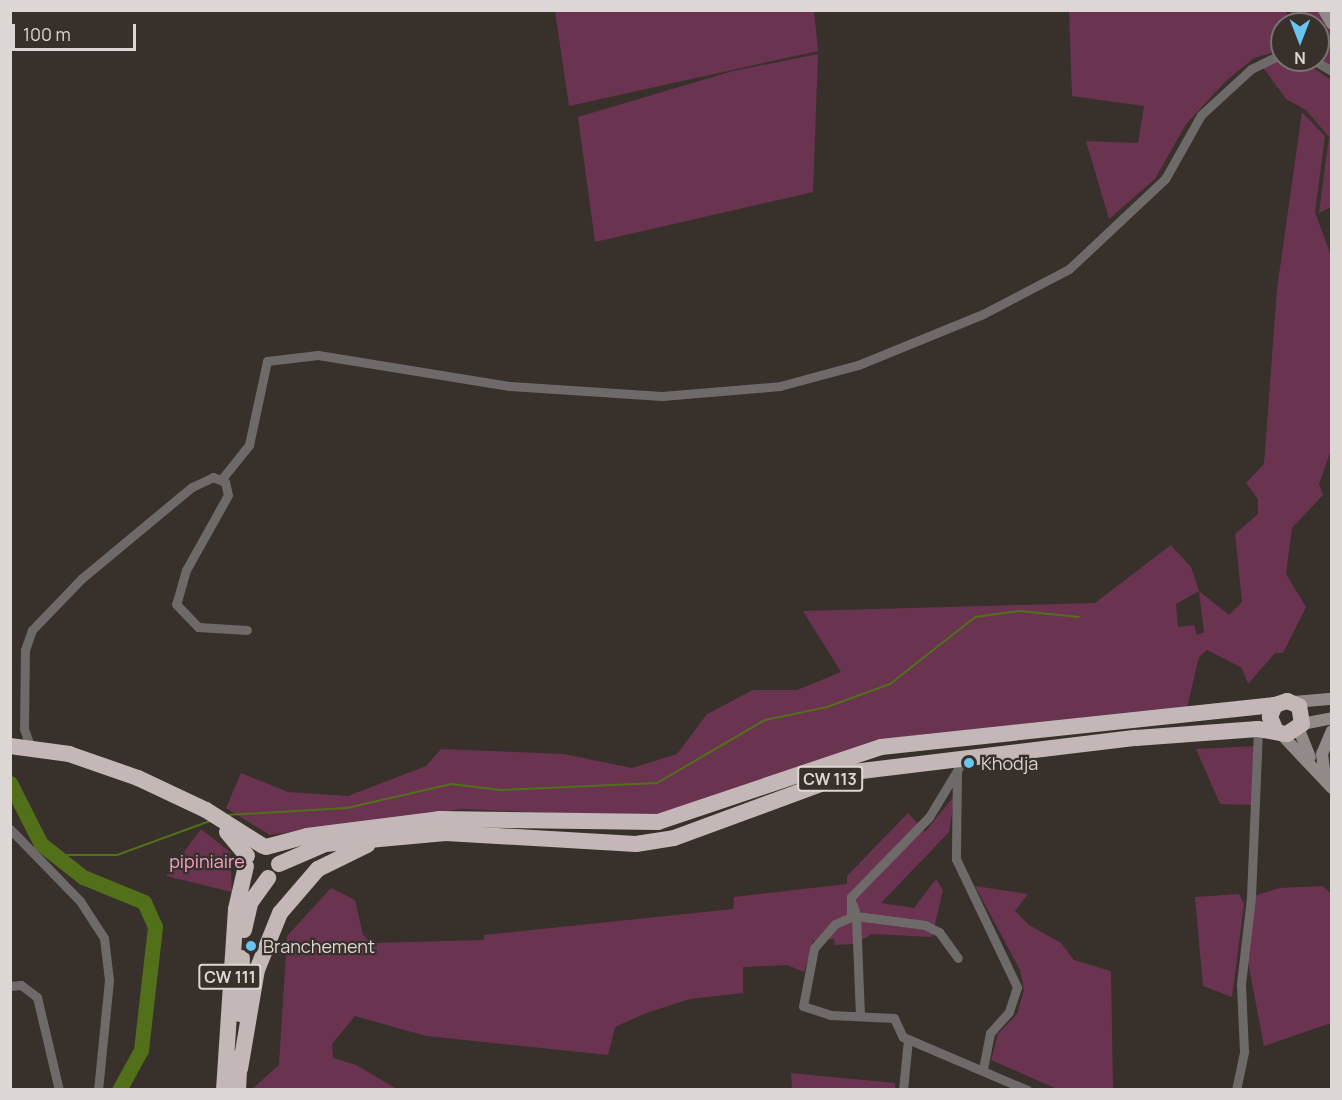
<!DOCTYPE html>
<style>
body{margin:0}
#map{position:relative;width:1342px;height:1100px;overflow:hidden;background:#37302b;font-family:Manrope,sans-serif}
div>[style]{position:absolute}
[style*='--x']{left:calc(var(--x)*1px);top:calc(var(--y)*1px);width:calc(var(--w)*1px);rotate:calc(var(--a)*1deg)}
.green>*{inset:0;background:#6a3450}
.stream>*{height:2px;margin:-1px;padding:0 1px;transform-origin:1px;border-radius:1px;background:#517019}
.river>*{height:15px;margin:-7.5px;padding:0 7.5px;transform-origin:7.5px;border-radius:7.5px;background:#517019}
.street>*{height:9px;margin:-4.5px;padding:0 4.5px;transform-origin:4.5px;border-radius:4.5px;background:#6f6a6a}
.secondary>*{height:12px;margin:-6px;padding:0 6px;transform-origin:6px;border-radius:6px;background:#918a89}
.highway>*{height:16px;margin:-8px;padding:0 8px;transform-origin:8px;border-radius:8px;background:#c3b8b7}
.dots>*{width:16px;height:16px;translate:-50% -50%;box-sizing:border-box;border:3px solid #37302b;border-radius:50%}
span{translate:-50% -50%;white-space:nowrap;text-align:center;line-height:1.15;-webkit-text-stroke:4.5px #37302b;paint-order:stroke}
.shield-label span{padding:2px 4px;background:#37302b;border:2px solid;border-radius:4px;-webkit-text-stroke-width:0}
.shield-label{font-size:16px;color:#dcd7d4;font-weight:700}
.poi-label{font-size:18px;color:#dcd7d4}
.left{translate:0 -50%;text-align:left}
.park-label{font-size:18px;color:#fba2cd}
.frame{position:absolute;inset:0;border:12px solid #dcd7d4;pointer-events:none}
.north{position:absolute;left:1270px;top:12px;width:60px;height:60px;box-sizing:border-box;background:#37302b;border:2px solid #79736f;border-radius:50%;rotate:180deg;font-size:16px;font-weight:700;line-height:24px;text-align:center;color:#dcd7d4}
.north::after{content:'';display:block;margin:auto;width:21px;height:27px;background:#68c4f0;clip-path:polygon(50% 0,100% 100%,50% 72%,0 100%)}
.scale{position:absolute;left:12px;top:24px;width:124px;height:27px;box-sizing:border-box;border:3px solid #dcd7d4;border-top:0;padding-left:8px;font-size:18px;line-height:21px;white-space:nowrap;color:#dcd7d4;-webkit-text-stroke:4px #37302b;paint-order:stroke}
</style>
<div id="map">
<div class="green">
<i style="clip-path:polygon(555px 11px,814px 11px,818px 51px,569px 106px)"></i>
<i style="clip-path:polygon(1069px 11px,1286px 11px,1290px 24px,1282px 24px,1282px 50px,1254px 58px,1225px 82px,1186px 124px,1155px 179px,1109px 219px,1086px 141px,1138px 143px,1144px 106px,1072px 96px)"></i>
<i style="clip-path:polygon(1290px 11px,1320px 11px,1331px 34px,1331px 68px,1318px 58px,1318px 24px,1293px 24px)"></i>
<i style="clip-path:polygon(818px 54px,813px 192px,595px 242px,578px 117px,733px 71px)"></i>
<i style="clip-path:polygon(1282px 59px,1302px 60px,1331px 80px,1331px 207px,1319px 213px,1329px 137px,1306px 110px,1286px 99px,1262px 66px)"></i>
<i style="clip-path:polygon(evenodd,1302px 112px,1325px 136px,1315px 212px,1331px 256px,1331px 450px,1319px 484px,1323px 495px,1292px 528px,1286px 574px,1306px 607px,1283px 653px,1275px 653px,1248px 684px,1242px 668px,1207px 650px,1199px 657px,1185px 716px,878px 741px,659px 818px,462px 809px,270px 835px,226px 808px,241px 773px,288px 792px,348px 796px,426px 766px,441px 749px,564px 754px,632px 768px,677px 754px,707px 714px,753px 690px,797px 690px,841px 672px,803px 611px,1095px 603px,1171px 545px,1191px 567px,1199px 591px,1229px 615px,1242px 602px,1235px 534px,1258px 514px,1258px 499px,1246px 483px,1264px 464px,1277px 289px,1302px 112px,1199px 591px,1204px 632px,1197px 635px,1194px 625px,1178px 627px,1176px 604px,1199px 591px)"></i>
<i style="clip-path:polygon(1258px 746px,1255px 805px,1220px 804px,1196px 749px)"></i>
<i style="clip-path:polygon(955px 795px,949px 832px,881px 903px,914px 908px,936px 879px,943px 890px,932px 937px,872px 934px,855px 944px,835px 945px,834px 939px,813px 941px,804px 972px,787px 965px,743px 967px,743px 993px,690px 999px,646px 1013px,615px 1027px,608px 1055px,426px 1036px,355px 1016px,332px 1044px,333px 1058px,356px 1065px,397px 1089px,251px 1090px,279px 1065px,287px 936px,331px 888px,355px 900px,363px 935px,372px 943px,484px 940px,484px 935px,733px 909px,734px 897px,847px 884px,847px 876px,908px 813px,925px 832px)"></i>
<i style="clip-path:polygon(201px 829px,230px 852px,232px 892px,166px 876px)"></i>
<i style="clip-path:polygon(975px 886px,1028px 894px,1015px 911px,1029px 925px,1061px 943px,1074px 960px,1111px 971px,1113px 1089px,1057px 1089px,991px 1060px,998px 1034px,1017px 1014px,1024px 990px,1020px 970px)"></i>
<i style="clip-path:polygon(1323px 886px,1331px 894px,1331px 1023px,1264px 1046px,1248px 962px,1251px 897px,1279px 888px)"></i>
<i style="clip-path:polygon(1239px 894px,1244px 904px,1232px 997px,1203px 986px,1195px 897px)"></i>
<i style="clip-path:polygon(791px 1073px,895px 1083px,895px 1089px,792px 1089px)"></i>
</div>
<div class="stream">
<i style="--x:226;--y:815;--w:121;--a:-3.3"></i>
<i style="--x:347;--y:808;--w:107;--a:-13"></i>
<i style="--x:451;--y:784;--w:50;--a:6.8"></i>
<i style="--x:501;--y:790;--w:156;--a:-2.6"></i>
<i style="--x:657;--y:783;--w:125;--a:-30.3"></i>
<i style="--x:765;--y:720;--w:63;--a:-11.8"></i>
<i style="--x:827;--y:707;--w:67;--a:-20.1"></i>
<i style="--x:890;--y:684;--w:108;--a:-38.2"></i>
<i style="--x:975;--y:617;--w:45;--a:-7.6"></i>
<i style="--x:1020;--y:611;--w:59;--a:5.8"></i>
<i style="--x:59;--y:855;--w:58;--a:0"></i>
<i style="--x:117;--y:855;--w:99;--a:-20.1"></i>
</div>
<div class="river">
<i style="--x:10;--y:783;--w:68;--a:63.1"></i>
<i style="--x:41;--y:844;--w:53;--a:38.2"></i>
<i style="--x:83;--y:877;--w:66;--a:22.3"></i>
<i style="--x:144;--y:902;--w:27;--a:66"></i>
<i style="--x:155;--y:927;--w:124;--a:96.5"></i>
<i style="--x:141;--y:1050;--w:46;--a:118.8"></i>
</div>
<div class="street">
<i style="--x:1313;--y:60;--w:22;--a:30"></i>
<i style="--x:221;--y:480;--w:45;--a:-51.3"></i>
<i style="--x:249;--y:445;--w:86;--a:-77.9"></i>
<i style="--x:267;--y:361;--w:51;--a:-6.7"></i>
<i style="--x:318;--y:355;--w:194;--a:9.2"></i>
<i style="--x:510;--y:386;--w:152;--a:3.8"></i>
<i style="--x:662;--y:396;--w:118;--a:-4.8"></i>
<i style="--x:780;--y:386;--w:81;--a:-15.1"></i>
<i style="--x:858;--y:365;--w:135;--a:-22.2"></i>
<i style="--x:983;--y:314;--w:97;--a:-27.6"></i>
<i style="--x:1069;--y:269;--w:132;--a:-43.2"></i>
<i style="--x:1165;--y:179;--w:73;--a:-60.6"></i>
<i style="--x:1201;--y:115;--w:68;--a:-42.6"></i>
<i style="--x:1251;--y:69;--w:34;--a:-26"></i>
<i style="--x:30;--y:746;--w:18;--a:-109"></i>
<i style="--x:24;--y:729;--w:79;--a:-89.3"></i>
<i style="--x:25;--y:650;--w:21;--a:-71"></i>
<i style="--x:32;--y:630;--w:71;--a:-46.1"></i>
<i style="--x:81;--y:579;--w:144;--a:-39.7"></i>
<i style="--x:192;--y:487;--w:23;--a:-25"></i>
<i style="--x:213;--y:477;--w:13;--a:23"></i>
<i style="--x:225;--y:482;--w:13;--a:77"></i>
<i style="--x:228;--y:495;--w:86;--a:119.2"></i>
<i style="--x:186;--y:570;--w:35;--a:106"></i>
<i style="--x:176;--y:604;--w:32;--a:46"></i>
<i style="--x:198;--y:627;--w:49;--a:3.5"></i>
<i style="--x:964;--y:759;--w:68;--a:121.1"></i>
<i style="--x:929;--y:817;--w:112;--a:134.3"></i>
<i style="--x:851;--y:897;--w:20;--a:90"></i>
<i style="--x:851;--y:917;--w:17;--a:156"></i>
<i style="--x:835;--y:924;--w:32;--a:131"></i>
<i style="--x:814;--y:948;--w:59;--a:100.7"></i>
<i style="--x:803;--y:1006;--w:28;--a:18"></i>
<i style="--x:830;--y:1015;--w:64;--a:2.7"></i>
<i style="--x:894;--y:1018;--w:21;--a:65"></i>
<i style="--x:903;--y:1037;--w:135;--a:23.1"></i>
<i style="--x:957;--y:771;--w:88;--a:90.7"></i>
<i style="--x:956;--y:859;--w:142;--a:64.5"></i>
<i style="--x:1017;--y:987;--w:26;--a:108"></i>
<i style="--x:1009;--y:1012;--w:28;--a:132"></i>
<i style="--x:990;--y:1033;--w:38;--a:101"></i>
<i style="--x:10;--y:829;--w:100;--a:45.8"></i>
<i style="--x:80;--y:901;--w:44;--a:57"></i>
<i style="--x:104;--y:938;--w:42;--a:83.2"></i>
<i style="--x:109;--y:980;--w:111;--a:95.7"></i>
<i style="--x:853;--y:905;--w:11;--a:75"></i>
<i style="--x:856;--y:916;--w:70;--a:7.4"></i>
<i style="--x:925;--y:925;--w:16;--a:27"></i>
<i style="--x:939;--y:932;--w:32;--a:54"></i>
<i style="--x:856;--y:916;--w:99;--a:87.7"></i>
<i style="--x:10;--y:986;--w:11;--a:-5"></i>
<i style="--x:21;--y:985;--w:20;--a:37"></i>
<i style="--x:37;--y:997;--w:96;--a:76.7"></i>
<i style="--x:903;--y:1090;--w:51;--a:-84.4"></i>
<i style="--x:1236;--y:1090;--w:40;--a:-78"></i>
<i style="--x:1244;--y:1051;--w:67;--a:-92.6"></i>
<i style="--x:1241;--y:984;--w:88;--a:-83.4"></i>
<i style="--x:1251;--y:897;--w:168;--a:-87.6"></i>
</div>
<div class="secondary">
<i style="--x:1324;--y:10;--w:16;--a:60"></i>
<i style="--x:1294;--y:702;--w:38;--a:-5"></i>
<i style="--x:1302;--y:724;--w:31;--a:-11"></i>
<i style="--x:1299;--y:730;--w:29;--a:68"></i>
<i style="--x:1280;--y:733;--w:76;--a:46.6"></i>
<i style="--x:1325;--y:778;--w:24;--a:-97"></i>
<i style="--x:1322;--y:754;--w:25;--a:-67"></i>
</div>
<div class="highway">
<i style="--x:10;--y:746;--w:60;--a:7.7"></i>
<i style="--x:69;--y:754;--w:73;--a:19.2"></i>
<i style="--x:138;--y:778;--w:75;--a:25.2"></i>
<i style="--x:206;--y:810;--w:67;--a:32.3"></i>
<i style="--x:227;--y:832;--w:31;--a:50"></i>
<i style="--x:266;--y:847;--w:42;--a:-15"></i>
<i style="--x:307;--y:836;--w:133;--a:-7.3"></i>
<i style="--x:439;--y:819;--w:219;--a:0.8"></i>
<i style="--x:658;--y:822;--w:235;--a:-18.6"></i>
<i style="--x:881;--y:747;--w:396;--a:-6.1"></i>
<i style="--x:279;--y:864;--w:50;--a:-23.5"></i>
<i style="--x:325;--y:844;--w:121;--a:-5.2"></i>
<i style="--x:446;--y:833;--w:190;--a:3.3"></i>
<i style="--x:636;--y:844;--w:38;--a:-9"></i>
<i style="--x:674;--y:838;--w:191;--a:-20.2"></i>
<i style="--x:853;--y:772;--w:285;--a:-6.9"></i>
<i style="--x:1136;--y:738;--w:122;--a:-4.2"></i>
<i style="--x:1258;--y:729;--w:29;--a:10"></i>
<i style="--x:1287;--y:734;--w:18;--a:-34"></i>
<i style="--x:1302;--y:724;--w:18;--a:-99"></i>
<i style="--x:1299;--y:706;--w:13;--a:-157"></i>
<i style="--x:1287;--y:701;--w:13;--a:162"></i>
<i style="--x:1275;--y:705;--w:13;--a:113"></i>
<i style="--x:1270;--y:717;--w:13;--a:67"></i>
<i style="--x:244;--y:930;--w:28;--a:-77"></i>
<i style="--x:250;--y:903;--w:31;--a:-54"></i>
<i style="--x:240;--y:1014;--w:56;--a:-88"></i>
<i style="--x:240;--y:1069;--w:100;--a:-80.3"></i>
<i style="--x:257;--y:970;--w:61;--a:-68"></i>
<i style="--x:280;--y:913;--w:58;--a:-49.2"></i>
<i style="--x:318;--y:869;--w:55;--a:-26.1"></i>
<i style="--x:224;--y:1090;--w:181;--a:-86.2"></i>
<i style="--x:236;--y:909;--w:44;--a:-76.9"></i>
<i style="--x:238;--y:1090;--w:33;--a:-87"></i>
</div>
<div class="dots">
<i style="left:969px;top:763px;background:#68c4f0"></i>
<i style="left:251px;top:946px;background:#68c4f0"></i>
</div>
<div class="shield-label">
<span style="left:830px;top:779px">CW 113</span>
<span style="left:230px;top:977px">CW 111</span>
</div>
<div class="poi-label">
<span class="left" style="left:981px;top:763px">Khodja</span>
<span class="left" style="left:263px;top:946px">Branchement</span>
</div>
<div class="park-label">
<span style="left:207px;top:861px">pipiniaire</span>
</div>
<div class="frame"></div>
<div class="north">N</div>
<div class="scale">100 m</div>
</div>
